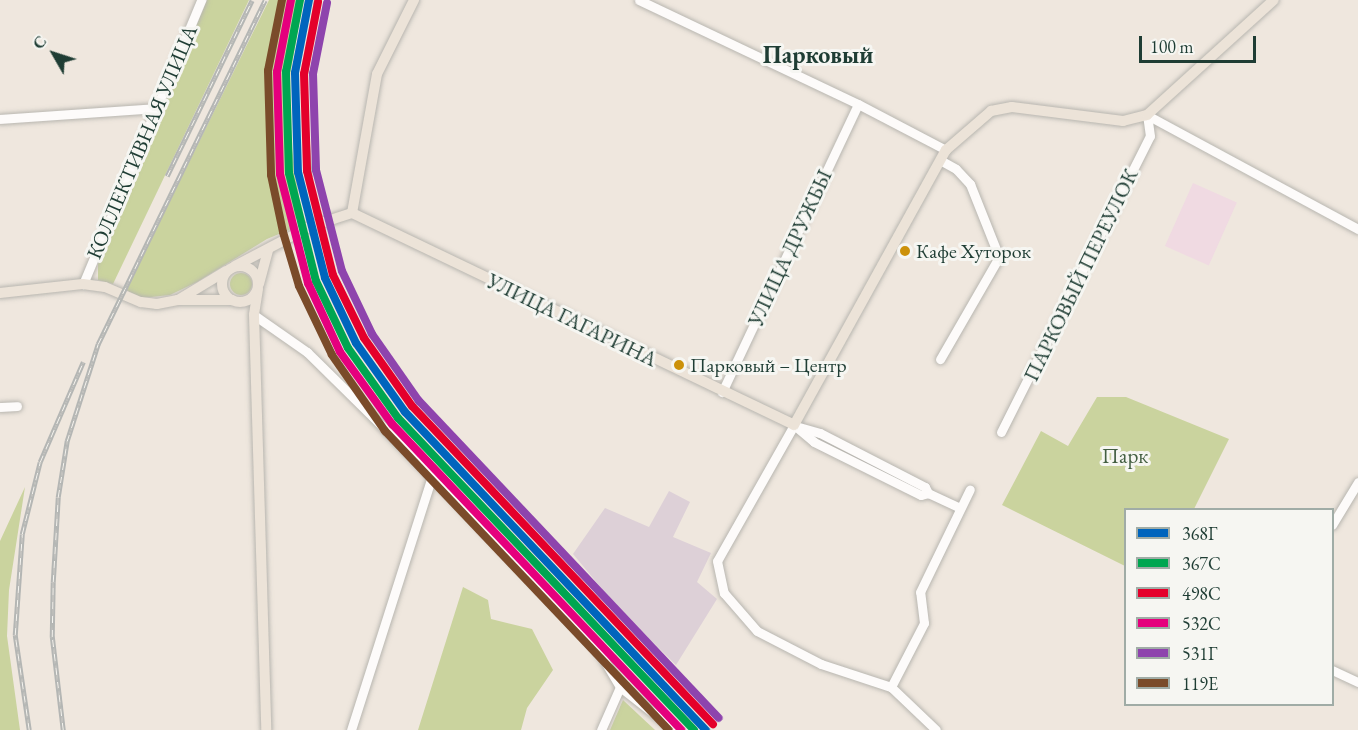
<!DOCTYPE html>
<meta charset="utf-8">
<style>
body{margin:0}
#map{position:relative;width:1358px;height:730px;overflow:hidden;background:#efe7de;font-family:"EB Garamond",serif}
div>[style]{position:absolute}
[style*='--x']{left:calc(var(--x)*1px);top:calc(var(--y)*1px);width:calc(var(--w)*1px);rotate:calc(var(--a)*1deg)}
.built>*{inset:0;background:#f0dae2;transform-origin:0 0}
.industrial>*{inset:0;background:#ddd0d7}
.green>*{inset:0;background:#cad39e}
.round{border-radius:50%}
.roads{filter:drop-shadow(0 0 2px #b8b6b0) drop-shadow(0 0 2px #b8b6b0)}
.minor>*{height:9px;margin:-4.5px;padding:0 4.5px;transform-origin:4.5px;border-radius:4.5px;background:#fdfbfa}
.major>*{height:10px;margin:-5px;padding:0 5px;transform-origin:5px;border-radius:5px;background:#ece3d8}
.major>.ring{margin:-5px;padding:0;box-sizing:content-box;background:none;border:10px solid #ece3d8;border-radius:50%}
.rail>*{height:4.5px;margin-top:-2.25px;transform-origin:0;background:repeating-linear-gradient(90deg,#f6f6f2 0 7px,#b4b6b4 0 14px);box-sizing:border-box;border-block:2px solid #b4b6b4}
.rail-1>*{height:8px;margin:-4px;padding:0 4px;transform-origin:4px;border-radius:4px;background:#0065bd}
.rail-2>*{height:8px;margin:-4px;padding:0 4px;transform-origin:4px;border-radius:4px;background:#00a651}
.rail-3>*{height:8px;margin:-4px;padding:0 4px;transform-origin:4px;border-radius:4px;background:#e4002b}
.rail-4>*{height:8px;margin:-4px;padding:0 4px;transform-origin:4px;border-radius:4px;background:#e5007d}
.rail-5>*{height:8px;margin:-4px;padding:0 4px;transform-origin:4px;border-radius:4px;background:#8e44ad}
.rail-6>*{height:8px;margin:-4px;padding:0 4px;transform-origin:4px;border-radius:4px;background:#7a4b2a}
.dots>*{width:16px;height:16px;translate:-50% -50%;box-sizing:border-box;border:3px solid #f6f6f2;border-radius:50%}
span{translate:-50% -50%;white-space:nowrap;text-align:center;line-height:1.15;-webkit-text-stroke:6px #f6f6f2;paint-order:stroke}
.bus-label{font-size:20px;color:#1f3d34}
.left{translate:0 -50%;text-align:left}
.street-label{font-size:21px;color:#1f3d34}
.park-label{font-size:21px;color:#425e41}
.quarter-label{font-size:24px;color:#1f3d34;font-weight:700}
.legend{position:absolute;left:1124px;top:508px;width:210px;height:198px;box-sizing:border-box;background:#f6f6f2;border:2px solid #a0aca6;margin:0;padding:8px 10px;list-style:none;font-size:18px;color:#1f3d34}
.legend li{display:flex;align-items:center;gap:12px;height:30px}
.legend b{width:30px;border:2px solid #a0aca6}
.north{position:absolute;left:24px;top:24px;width:60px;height:60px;-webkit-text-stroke:4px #f6f6f2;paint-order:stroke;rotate:309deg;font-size:16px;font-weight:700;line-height:24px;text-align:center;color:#1f3d34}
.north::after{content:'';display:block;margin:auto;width:21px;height:27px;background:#1f3d34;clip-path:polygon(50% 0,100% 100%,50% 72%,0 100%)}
.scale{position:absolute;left:1139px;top:36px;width:117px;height:27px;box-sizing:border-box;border:3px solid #1f3d34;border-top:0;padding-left:8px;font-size:18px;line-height:21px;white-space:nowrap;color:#1f3d34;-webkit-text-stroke:4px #f6f6f2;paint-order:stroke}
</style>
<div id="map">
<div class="built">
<i style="left:1193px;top:183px;width:48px;height:69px;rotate:24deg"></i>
</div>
<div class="industrial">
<i style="clip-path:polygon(669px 491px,690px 502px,673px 537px,711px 553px,697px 582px,717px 599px,676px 665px,618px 608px,573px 554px,605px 508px,649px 527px)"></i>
</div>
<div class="green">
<i style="clip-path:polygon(207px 0,249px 0,113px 284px,98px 280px,98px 264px)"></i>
<i style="clip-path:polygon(269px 0,303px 0,290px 76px,290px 135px,302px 217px,294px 219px,296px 227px,267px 239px,197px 282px,170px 295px,142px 298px,126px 290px)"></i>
<i class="round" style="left:230px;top:273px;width:22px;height:22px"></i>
<i style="clip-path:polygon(1097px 397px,1126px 397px,1229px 439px,1194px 509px,1126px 510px,1125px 566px,1002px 505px,1041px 431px,1068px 446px)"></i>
<i style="clip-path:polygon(25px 487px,9px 590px,7px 636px,20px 730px,0 730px,0 541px)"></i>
<i style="clip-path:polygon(463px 587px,488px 600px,491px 619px,532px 629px,553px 670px,527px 708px,521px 730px,418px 730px)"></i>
<i style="clip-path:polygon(623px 700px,655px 730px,610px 730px)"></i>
</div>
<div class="roads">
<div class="minor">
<i style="--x:639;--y:0;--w:242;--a:25.4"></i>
<i style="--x:858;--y:104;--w:99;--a:27.6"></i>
<i style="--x:1147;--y:115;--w:240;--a:28.4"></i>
<i style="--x:0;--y:119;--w:157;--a:-4"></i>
<i style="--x:940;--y:160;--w:18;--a:29"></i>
<i style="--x:956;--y:169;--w:21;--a:47"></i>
<i style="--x:970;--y:184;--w:79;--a:68.3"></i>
<i style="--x:999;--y:257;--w:118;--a:120"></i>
<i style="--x:83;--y:284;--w:308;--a:-67.4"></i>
<i style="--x:254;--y:315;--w:65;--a:34.9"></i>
<i style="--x:307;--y:352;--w:93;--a:44.6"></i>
<i style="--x:373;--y:417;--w:310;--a:45.4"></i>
<i style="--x:591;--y:638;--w:57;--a:59.4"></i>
<i style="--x:620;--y:687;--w:70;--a:38"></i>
<i style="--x:722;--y:392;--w:318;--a:-64.7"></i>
<i style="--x:0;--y:407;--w:17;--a:-3"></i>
<i style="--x:794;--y:425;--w:156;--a:119.5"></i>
<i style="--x:717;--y:561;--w:33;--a:78"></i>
<i style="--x:724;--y:593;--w:50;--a:49"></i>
<i style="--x:757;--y:631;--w:72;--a:27.3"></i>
<i style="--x:821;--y:664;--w:74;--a:18.2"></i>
<i style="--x:891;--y:687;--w:62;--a:43.7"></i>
<i style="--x:794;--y:425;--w:26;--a:40"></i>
<i style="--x:814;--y:442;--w:119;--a:26.4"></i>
<i style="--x:921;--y:495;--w:7;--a:-16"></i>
<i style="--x:928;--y:493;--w:35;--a:25"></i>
<i style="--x:799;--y:427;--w:22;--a:16"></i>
<i style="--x:820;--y:433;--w:118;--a:27.2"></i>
<i style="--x:925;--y:487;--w:7;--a:63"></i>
<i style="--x:1001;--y:432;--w:331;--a:-63.3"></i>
<i style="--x:1150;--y:136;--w:21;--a:-98"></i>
<i style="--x:1332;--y:525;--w:50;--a:-58.8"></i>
<i style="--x:1332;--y:670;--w:29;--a:25"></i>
<i style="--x:891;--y:687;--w:72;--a:-62.7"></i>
<i style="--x:924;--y:623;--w:31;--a:-97"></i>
<i style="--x:920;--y:592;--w:114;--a:-64.1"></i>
<i style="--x:351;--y:730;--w:267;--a:-72.3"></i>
<i style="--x:601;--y:730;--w:47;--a:-66.2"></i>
</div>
<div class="major">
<i style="--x:352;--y:213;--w:490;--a:25.6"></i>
<i style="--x:794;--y:425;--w:314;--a:-61.1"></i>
<i style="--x:946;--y:150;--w:60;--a:-40.9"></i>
<i style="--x:991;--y:111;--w:21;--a:-11"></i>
<i style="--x:1012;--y:107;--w:112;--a:7.2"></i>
<i style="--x:1123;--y:121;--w:25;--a:-14"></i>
<i style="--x:1147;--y:115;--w:171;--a:-42.2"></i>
<i style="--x:352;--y:213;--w:141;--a:-79.8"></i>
<i style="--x:377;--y:74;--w:83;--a:-63.4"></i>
<i class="ring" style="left:222px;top:266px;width:26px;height:26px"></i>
<i style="--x:235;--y:266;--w:84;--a:-27.8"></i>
<i style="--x:309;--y:227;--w:45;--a:-18"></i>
<i style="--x:259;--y:284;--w:35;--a:-75"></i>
<i style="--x:258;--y:289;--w:26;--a:99"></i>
<i style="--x:254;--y:315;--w:415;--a:88.3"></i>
<i style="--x:0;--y:293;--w:83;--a:-6.2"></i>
<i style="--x:83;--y:284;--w:22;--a:8"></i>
<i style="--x:105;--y:287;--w:39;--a:23"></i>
<i style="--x:141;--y:302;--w:16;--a:7"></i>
<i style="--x:157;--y:304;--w:21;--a:-11"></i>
<i style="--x:178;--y:300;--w:54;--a:0"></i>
<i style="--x:178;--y:300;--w:56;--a:-31.1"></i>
</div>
</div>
<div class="rail">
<i style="--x:167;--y:176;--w:195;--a:-64.2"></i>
<i style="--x:310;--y:177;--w:86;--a:-94.7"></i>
<i style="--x:303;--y:91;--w:92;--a:-81.9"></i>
<i style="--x:29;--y:730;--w:96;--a:-98.4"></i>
<i style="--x:15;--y:635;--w:101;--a:-86"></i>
<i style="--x:22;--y:534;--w:74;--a:-76"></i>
<i style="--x:40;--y:462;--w:109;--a:-66.7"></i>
<i style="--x:63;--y:730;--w:94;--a:-96.7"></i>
<i style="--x:52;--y:637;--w:55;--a:-89"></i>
<i style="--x:53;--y:582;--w:85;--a:-86.6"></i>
<i style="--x:58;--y:497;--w:57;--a:-80.9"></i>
<i style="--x:67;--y:441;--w:102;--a:-72.3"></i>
<i style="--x:98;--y:344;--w:382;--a:-64.1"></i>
</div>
<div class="rail-1">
<i style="--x:309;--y:0;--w:74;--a:100.9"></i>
<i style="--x:295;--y:73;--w:99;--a:88.3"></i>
<i style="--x:298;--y:172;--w:109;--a:75.7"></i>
<i style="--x:325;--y:278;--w:72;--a:64.5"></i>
<i style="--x:356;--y:343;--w:85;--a:54.6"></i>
<i style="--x:405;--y:412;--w:438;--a:46.6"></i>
</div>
<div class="rail-2">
<i style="--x:300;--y:0;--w:73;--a:101"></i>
<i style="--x:286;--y:72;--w:101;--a:88.3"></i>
<i style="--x:289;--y:173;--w:111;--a:76"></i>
<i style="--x:316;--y:281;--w:74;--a:64.5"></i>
<i style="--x:348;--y:348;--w:86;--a:54.5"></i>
<i style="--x:398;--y:418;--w:430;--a:46.5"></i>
</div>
<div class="rail-3">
<i style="--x:318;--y:2;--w:73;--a:101"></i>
<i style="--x:304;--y:74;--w:97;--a:88.2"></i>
<i style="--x:307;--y:171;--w:107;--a:76"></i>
<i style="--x:333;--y:275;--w:70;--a:63.8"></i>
<i style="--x:364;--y:338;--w:83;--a:54.8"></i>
<i style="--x:412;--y:406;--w:438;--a:46.6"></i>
</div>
<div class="rail-4">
<i style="--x:291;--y:0;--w:73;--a:101"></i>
<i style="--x:277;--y:72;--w:102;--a:88.3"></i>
<i style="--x:280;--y:174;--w:113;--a:75.6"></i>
<i style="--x:308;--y:283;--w:76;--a:65.1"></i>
<i style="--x:340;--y:352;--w:89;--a:54.2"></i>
<i style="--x:392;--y:424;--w:421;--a:46.6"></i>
</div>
<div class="rail-5">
<i style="--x:327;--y:3;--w:72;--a:101.2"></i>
<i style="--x:313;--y:74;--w:96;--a:88.2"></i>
<i style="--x:316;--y:170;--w:104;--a:75.6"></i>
<i style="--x:342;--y:271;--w:70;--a:64.5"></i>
<i style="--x:372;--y:334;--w:82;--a:55"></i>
<i style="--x:419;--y:401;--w:436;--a:46.6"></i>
</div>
<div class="rail-6">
<i style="--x:282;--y:0;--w:72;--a:101.2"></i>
<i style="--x:268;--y:71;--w:104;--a:88.3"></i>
<i style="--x:271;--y:175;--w:58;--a:78.1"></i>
<i style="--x:283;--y:232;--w:56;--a:73.5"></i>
<i style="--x:299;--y:286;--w:76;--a:64.4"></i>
<i style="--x:332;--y:355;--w:93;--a:55.1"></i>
<i style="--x:385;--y:431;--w:412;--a:46.5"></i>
</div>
<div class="dots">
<i style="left:905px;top:251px;background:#cc910a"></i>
<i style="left:679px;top:365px;background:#cc910a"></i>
</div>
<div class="bus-label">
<span class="left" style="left:916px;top:251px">Кафе Хуторок</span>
<span class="left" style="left:690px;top:365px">Парковый – Центр</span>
</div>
<div class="street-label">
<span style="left:142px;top:142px;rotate:-67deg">КОЛЛЕКТИВНАЯ УЛИЦА</span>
<span style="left:790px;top:248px;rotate:-65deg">УЛИЦА ДРУЖБЫ</span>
<span style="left:1081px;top:275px;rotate:-64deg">ПАРКОВЫЙ ПЕРЕУЛОК</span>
<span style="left:572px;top:320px;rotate:26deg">УЛИЦА ГАГАРИНА</span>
</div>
<div class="park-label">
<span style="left:1125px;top:456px">Парк</span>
</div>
<div class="quarter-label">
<span style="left:818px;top:55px">Парковый</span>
</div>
<ul class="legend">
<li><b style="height:8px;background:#0065bd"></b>368Г</li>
<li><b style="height:8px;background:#00a651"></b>367С</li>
<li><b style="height:8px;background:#e4002b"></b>498С</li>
<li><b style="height:8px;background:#e5007d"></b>532С</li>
<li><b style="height:8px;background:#8e44ad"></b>531Г</li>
<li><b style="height:8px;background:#7a4b2a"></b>119Е</li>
</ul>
<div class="north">С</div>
<div class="scale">100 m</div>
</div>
